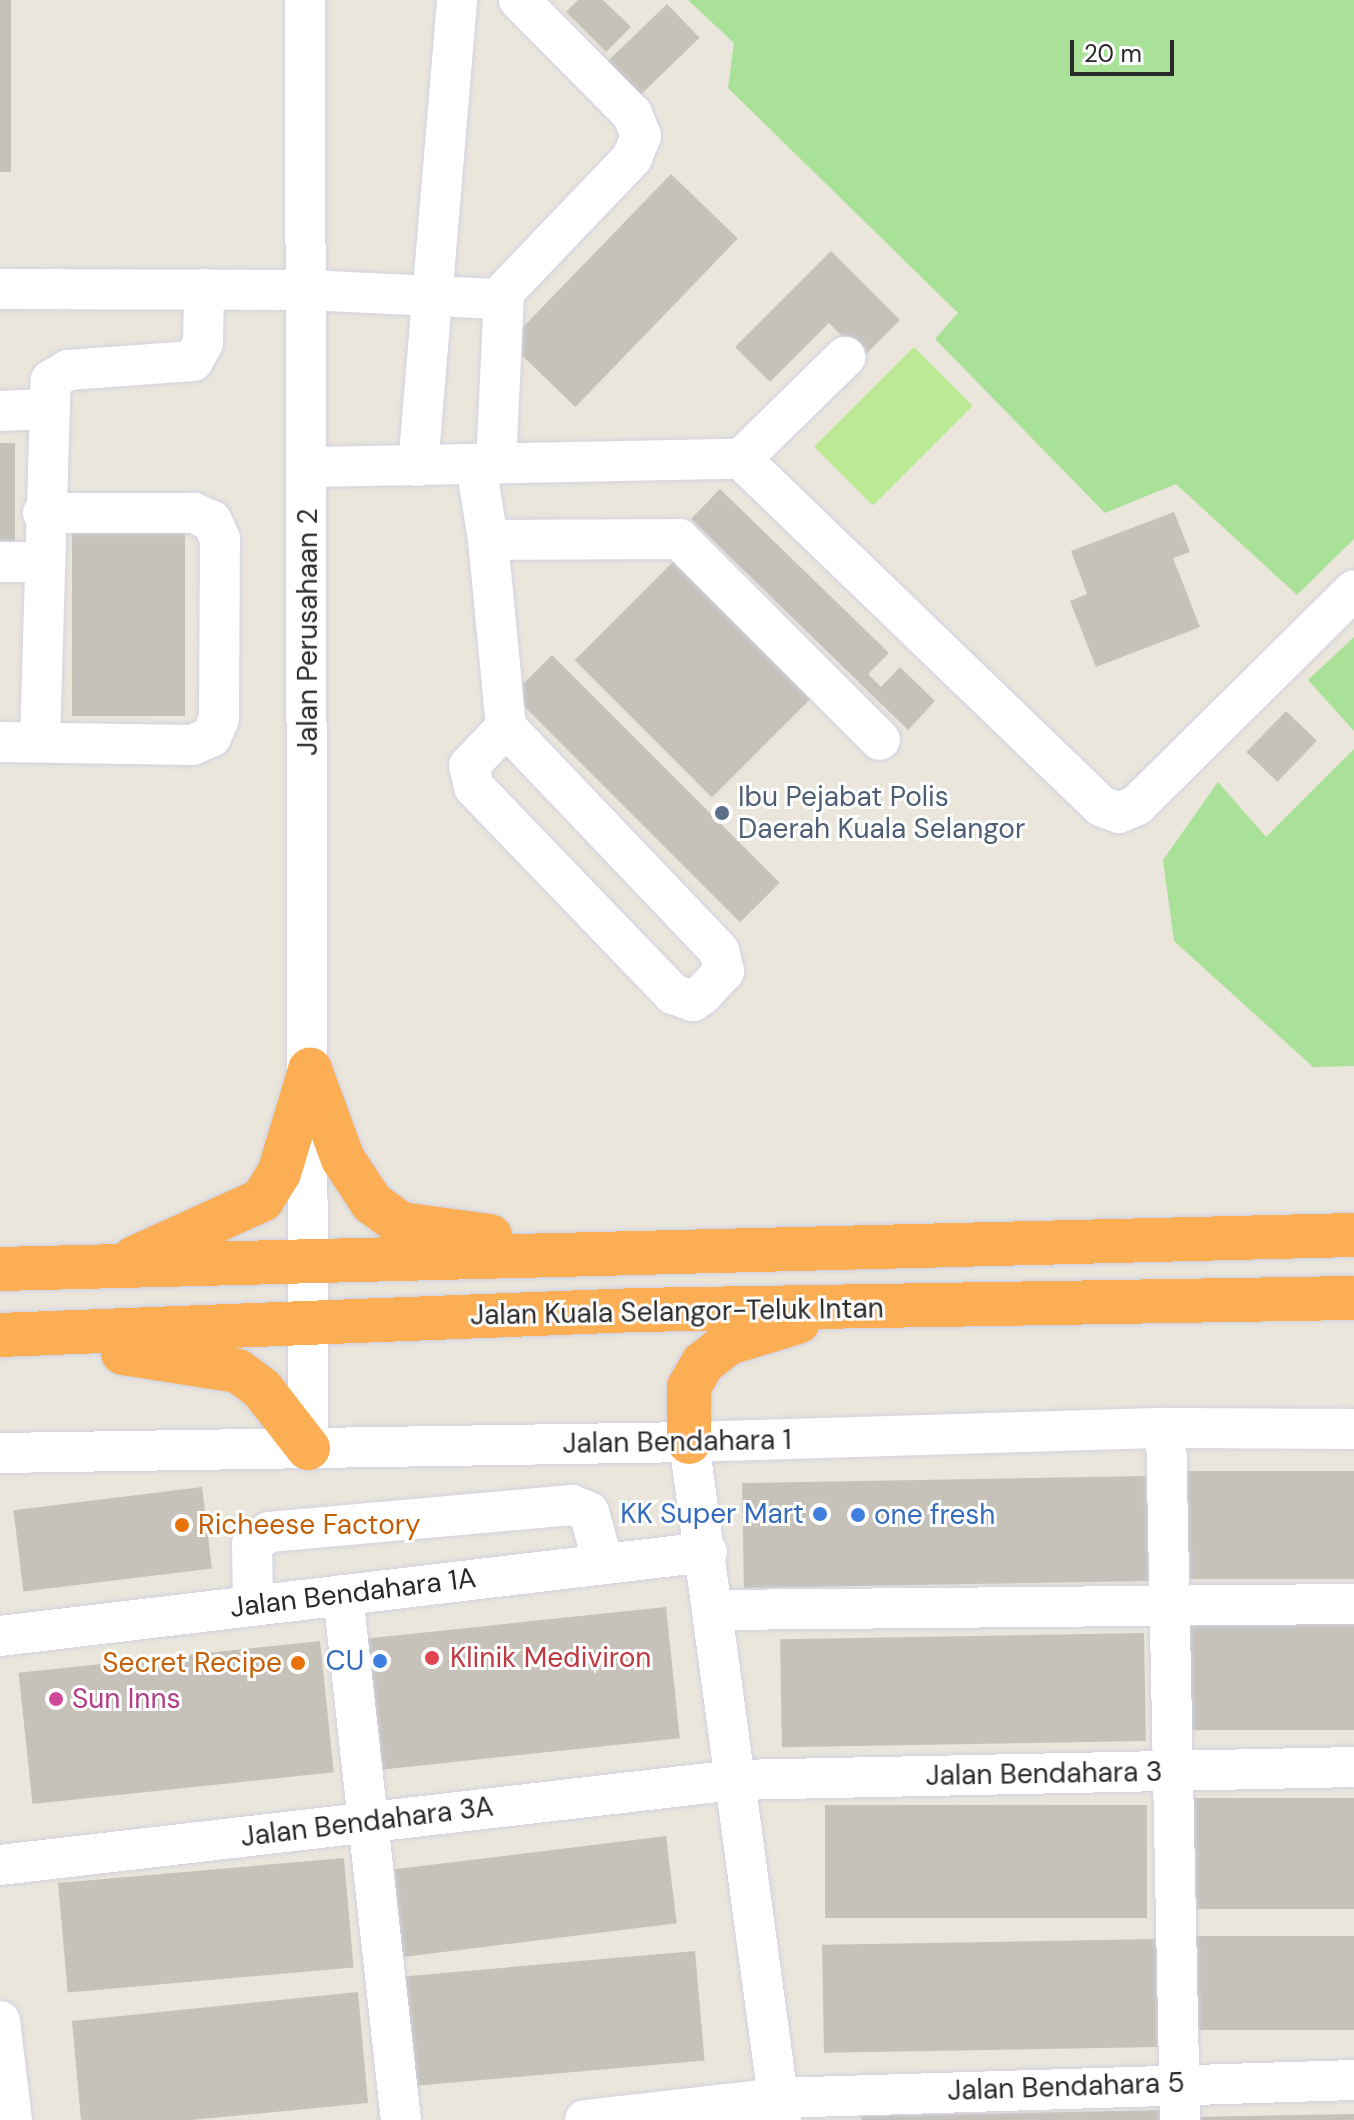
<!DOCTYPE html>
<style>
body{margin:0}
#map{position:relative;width:1354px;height:2120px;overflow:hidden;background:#ebe6db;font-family:"DM Sans",sans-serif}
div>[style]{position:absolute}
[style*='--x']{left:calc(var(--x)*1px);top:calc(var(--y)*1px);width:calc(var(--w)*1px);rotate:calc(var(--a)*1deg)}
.green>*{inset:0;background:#a9e198}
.pitch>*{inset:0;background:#bce993;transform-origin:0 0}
.building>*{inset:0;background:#c6c2ba;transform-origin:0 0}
.roads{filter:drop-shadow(0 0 2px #d0d2e2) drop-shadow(0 0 2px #d0d2e2)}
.minor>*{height:40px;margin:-20px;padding:0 20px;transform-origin:20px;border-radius:20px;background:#fff}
.highway>*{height:44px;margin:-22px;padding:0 22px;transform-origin:22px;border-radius:22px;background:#fcae55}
.dots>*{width:22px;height:22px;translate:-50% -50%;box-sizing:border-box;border:4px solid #fff;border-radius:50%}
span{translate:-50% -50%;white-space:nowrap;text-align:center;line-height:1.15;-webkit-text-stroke:6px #fff;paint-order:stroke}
.street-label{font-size:28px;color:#292929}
.service-label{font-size:28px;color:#4e5e75}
.left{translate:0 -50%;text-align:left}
.shop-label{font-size:28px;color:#366cbe}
.right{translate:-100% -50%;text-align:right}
.food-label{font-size:28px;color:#c56008}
.health-label{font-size:28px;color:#be3a42}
.hotel-label{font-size:28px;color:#b23c85}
.scale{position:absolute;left:1070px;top:40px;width:104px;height:36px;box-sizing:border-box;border:4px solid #292929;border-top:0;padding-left:10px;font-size:24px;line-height:28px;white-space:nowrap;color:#292929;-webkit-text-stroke:6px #fff;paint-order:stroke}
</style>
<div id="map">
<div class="green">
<i style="clip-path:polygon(688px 0,1354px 0,1354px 539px,1297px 595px,1176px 484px,1105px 513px,935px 339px,958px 313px,728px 88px,734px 43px)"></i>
<i style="clip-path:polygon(1354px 637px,1354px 731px,1308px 680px)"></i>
<i style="clip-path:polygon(1354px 749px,1354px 1066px,1313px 1067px,1174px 941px,1163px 860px,1218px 782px,1266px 837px)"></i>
</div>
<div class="pitch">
<i style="left:914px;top:347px;width:83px;height:141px;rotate:45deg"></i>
</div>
<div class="building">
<i style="left:0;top:0;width:11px;height:172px"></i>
<i style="clip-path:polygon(578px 0,603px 0,631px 27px,606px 52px,566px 12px)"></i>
<i style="left:667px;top:4px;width:47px;height:85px;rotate:46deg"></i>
<i style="left:671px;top:174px;width:93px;height:234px;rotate:44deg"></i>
<i style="clip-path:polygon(831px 251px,900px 320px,863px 357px,829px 323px,770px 382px,735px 347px)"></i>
<i style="left:0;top:443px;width:15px;height:98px"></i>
<i style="clip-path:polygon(720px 489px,889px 653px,868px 674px,881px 687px,900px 667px,935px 701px,908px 730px,691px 519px)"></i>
<i style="clip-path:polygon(1174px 512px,1190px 552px,1173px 558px,1200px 627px,1096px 667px,1070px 601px,1087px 594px,1071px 551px)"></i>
<i style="left:185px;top:532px;width:184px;height:113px;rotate:90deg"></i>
<i style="left:673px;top:562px;width:194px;height:139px;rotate:45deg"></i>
<i style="left:552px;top:655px;width:322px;height:56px;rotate:45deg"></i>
<i style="left:1286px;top:711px;width:43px;height:57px;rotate:44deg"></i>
<i style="left:1354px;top:1471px;width:108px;height:168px;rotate:90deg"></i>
<i style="left:1147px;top:1476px;width:105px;height:405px;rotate:89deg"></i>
<i style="left:202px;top:1487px;width:82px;height:190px;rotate:83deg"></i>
<i style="left:666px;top:1607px;width:132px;height:303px;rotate:84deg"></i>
<i style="left:1354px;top:1623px;width:107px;height:171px;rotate:90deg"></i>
<i style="left:1144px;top:1633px;width:108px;height:364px;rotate:89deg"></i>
<i style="left:320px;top:1641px;width:132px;height:303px;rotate:84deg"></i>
<i style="left:1354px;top:1798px;width:111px;height:165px;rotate:90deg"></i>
<i style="left:825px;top:1805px;width:322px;height:113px"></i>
<i style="left:666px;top:1836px;width:88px;height:280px;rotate:83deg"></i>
<i style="left:344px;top:1858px;width:110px;height:287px;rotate:85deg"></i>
<i style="left:1193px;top:1936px;width:161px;height:94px"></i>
<i style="left:1157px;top:1939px;width:108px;height:335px;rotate:89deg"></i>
<i style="left:695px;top:1951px;width:110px;height:307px;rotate:85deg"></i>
<i style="clip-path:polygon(358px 1992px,368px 2103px,191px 2120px,81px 2120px,72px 2021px)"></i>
<i style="clip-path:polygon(1165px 2110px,1165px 2120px,861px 2120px,861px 2116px)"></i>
<i style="clip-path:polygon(1354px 2114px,1354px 2120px,1191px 2120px,1191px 2117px)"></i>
</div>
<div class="roads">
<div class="minor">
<i style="--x:305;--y:0;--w:1448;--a:89.88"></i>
<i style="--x:0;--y:289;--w:307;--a:0.2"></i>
<i style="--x:307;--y:290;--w:194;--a:2.7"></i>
<i style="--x:0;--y:411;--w:47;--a:-2.4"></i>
<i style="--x:741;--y:459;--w:146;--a:-44.4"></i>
<i style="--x:496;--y:464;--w:172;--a:-87.3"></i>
<i style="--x:504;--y:292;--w:185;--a:-46.3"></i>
<i style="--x:632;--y:158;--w:24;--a:-68"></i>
<i style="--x:641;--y:136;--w:24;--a:-112"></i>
<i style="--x:632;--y:114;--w:161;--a:-134.7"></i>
<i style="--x:476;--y:465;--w:76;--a:80.9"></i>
<i style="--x:488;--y:540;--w:191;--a:-0.3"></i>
<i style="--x:679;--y:539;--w:284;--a:45"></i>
<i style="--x:418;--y:466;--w:468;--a:-85.2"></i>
<i style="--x:308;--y:467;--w:433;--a:-1.1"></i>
<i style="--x:741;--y:459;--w:500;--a:43.95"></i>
<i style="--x:1101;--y:806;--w:19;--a:21"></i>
<i style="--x:1119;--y:813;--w:20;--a:-24"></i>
<i style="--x:1137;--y:805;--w:305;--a:-44.7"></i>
<i style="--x:488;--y:540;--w:188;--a:84.5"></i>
<i style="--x:506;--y:727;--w:309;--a:46.4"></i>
<i style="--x:719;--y:951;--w:21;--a:76"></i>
<i style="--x:724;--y:971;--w:33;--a:133"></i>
<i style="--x:702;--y:995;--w:11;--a:146"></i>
<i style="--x:693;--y:1001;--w:21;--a:-161"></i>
<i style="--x:673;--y:994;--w:287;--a:-133.9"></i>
<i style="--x:474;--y:787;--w:22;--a:-103"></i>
<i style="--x:469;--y:766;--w:54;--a:-46.5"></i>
<i style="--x:0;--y:562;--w:43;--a:0"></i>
<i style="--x:0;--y:742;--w:192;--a:0.9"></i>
<i style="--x:192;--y:745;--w:21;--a:-23"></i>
<i style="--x:211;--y:737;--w:20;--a:-66"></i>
<i style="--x:219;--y:719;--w:180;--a:-89.7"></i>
<i style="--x:220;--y:539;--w:20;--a:-114"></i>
<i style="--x:212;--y:521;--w:20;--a:-156"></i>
<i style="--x:194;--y:513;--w:151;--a:180"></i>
<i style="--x:40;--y:742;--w:362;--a:-88.3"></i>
<i style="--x:51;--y:380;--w:20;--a:-30"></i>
<i style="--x:68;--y:370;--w:125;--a:-4.1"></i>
<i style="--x:193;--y:361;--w:21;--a:-61"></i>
<i style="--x:203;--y:343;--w:54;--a:-88.9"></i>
<i style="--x:1166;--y:1428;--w:692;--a:88.84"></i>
<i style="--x:689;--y:1442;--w:684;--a:82.27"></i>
<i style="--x:0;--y:1453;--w:689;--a:-0.91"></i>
<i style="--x:689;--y:1442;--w:477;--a:-1.7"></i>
<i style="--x:1166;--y:1428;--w:188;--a:0.3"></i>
<i style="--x:343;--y:1595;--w:528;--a:83.7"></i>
<i style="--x:253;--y:1605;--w:61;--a:-90.9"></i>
<i style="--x:252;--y:1544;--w:21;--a:-35"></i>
<i style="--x:269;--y:1532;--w:304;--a:-5.1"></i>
<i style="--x:572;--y:1505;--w:18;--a:22"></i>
<i style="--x:589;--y:1512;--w:53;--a:74.6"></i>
<i style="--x:714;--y:1610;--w:640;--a:-0.54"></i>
<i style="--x:0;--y:1636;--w:712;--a:-6.78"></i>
<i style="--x:0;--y:1865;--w:740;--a:-6.6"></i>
<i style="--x:735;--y:1780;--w:619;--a:-1.2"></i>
<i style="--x:0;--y:2021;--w:100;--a:83.1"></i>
<i style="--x:585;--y:2120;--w:194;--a:-6.5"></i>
<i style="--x:778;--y:2098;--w:576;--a:-1.79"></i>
</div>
<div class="highway">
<i style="--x:310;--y:1070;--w:95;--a:69.7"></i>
<i style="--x:343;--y:1159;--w:53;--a:56.6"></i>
<i style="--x:372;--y:1203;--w:36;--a:36"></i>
<i style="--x:401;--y:1224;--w:90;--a:7.7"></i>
<i style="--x:134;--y:1258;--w:141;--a:-24.4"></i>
<i style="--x:262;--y:1200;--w:32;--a:-58"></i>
<i style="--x:279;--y:1173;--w:108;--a:-73.2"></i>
<i style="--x:0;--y:1269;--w:1354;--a:-1.44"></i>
<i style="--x:0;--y:1335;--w:635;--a:-2.25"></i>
<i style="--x:635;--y:1310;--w:719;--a:-0.96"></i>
<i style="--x:123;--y:1353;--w:116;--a:8.9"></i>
<i style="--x:238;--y:1371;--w:30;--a:37"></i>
<i style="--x:262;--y:1389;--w:75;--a:52.1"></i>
<i style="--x:689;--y:1442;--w:55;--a:-90"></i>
<i style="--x:689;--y:1387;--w:28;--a:-60"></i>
<i style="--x:703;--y:1363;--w:33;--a:-38"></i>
<i style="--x:729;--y:1343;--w:72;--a:-16.9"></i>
</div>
</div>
<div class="dots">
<i style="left:722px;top:813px;background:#5c6f8a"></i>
<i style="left:820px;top:1514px;background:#3f7fe0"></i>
<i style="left:858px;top:1515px;background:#3f7fe0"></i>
<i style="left:182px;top:1525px;background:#e8710a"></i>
<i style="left:432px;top:1658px;background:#e0444e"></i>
<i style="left:380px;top:1661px;background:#3f7fe0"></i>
<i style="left:298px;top:1663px;background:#e8710a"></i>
<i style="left:56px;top:1699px;background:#d1479c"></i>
</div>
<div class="street-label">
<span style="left:308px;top:632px;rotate:-90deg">Jalan Perusahaan 2</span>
<span style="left:677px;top:1312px;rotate:-1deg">Jalan Kuala Selangor-Teluk Intan</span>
<span style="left:677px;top:1442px;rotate:-1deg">Jalan Bendahara 1</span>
<span style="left:353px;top:1593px;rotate:-7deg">Jalan Bendahara 1A</span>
<span style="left:1044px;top:1774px;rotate:-1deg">Jalan Bendahara 3</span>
<span style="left:367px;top:1822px;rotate:-7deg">Jalan Bendahara 3A</span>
<span style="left:1066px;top:2087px;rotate:-2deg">Jalan Bendahara 5</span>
</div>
<div class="service-label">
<span class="left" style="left:738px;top:813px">Ibu Pejabat Polis<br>Daerah Kuala Selangor</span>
</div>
<div class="shop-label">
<span class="right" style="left:804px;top:1514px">KK Super Mart</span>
<span class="left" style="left:874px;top:1515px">one fresh</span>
<span class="right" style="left:364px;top:1661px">CU</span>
</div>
<div class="food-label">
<span class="left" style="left:198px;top:1525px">Richeese Factory</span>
<span class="right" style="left:282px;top:1663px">Secret Recipe</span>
</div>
<div class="health-label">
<span class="left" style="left:450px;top:1658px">Klinik Mediviron</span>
</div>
<div class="hotel-label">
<span class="left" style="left:72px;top:1699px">Sun Inns</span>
</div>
<div class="scale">20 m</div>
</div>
